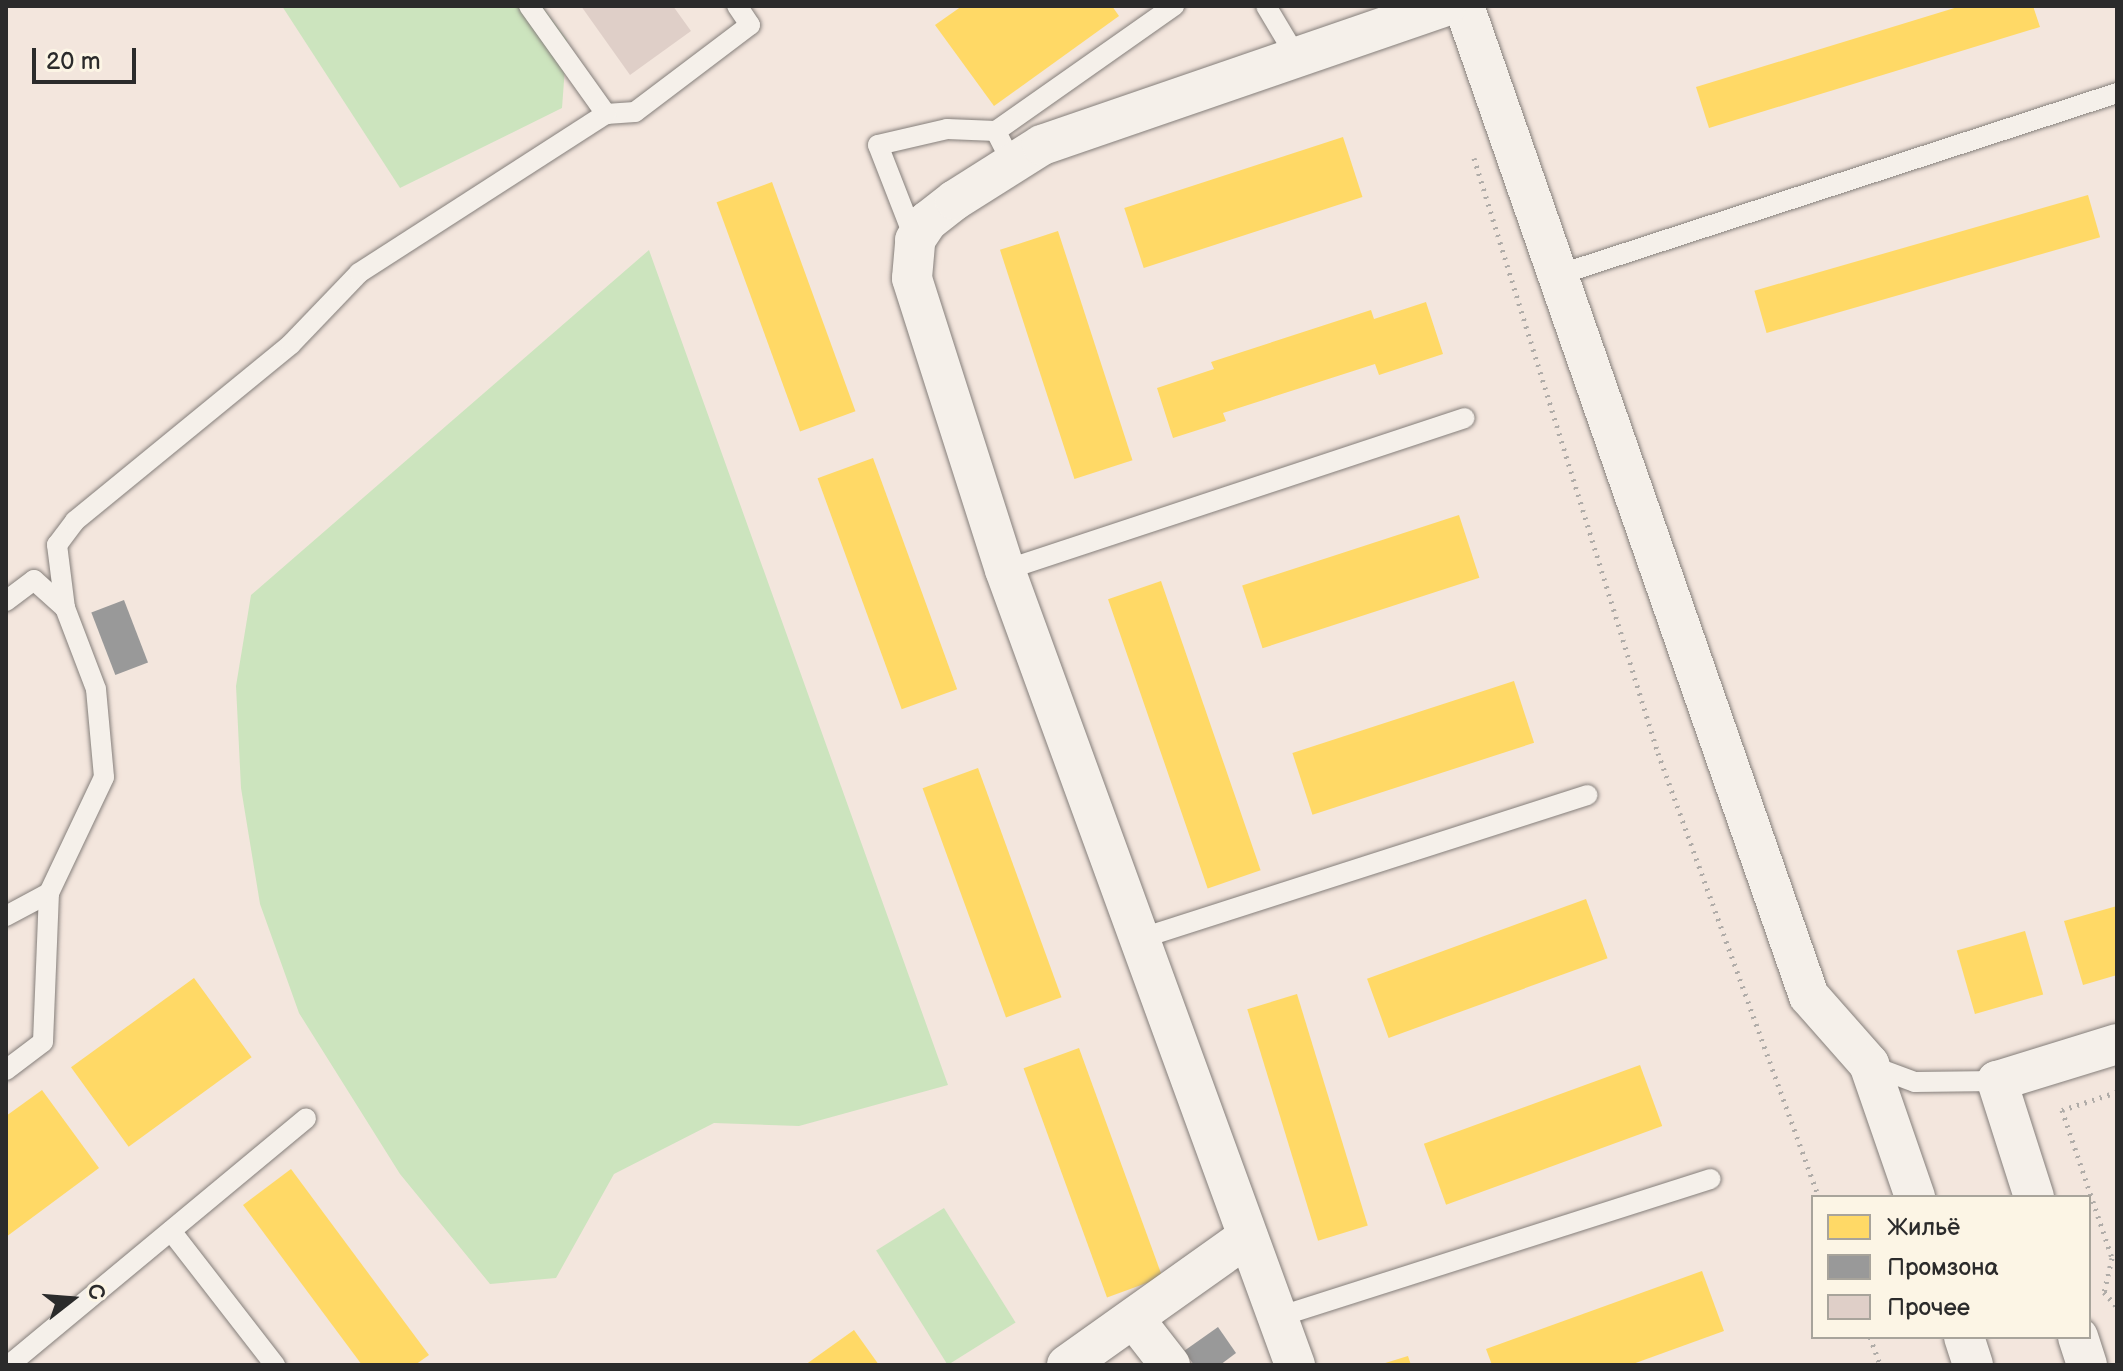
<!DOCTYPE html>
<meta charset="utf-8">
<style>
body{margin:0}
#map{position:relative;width:2123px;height:1371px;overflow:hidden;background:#f3e6dd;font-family:"Balsamiq Sans",sans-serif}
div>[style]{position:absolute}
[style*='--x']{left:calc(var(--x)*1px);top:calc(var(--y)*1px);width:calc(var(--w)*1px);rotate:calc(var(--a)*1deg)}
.green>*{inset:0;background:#cce4be;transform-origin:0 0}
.homes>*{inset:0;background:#ffd966;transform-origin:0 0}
.industry>*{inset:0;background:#999;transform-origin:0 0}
.building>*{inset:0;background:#dfcfc8}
.path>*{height:5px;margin-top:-2.5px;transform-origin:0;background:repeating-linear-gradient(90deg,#b0aca8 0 2px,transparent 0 8px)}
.roads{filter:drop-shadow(0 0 2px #857f7b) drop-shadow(0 0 2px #857f7b)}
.lane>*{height:20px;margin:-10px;padding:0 10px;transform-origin:10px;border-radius:10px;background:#f5f0ea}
.street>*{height:40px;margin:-20px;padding:0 20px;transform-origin:20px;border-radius:20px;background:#f5f0ea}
span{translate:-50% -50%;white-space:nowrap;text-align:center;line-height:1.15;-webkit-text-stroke:8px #fcf5e5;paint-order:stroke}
.frame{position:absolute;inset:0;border:8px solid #2b2b2b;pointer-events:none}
.legend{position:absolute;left:1811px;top:1195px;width:280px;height:144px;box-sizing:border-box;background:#fcf5e5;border:2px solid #a8a49b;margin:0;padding:10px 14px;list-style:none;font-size:24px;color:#2b2b2b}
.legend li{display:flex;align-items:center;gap:16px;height:40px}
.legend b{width:40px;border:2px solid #a8a49b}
.north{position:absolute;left:32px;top:1259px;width:80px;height:80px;-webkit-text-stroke:6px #fcf5e5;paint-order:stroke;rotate:73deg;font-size:22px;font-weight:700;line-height:32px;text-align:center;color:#2b2b2b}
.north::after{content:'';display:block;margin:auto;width:28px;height:36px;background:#2b2b2b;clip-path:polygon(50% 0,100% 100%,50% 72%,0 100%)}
.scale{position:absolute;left:32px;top:48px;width:104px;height:36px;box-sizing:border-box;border:4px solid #2b2b2b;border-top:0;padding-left:10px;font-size:24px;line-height:28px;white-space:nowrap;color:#2b2b2b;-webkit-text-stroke:6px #fcf5e5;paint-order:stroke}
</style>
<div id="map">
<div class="green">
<i style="clip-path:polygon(282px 6px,542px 6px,567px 40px,562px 108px,400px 188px)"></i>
<i style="clip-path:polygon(649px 250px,948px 1085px,799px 1126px,714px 1123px,614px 1174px,556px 1278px,490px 1284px,400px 1174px,299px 1013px,260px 904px,241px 788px,236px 686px,251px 595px)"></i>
<i style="left:944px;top:1208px;width:135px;height:80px;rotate:58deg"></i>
</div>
<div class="homes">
<i style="clip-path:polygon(962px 6px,1112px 6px,1119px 16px,994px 106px,935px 25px)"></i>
<i style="clip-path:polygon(1961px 6px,2033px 6px,2040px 27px,1709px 128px,1696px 87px)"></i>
<i style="left:1343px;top:137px;width:63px;height:230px;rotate:72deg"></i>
<i style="left:772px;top:182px;width:244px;height:59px;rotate:70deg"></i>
<i style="left:2088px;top:195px;width:44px;height:347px;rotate:74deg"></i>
<i style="left:1058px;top:231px;width:241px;height:61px;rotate:72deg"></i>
<i style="clip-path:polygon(1426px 302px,1443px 354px,1379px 375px,1375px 364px,1223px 413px,1226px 421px,1173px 438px,1157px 388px,1214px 369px,1211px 362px,1371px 310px,1374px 319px)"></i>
<i style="left:873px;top:458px;width:246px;height:59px;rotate:70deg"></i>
<i style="left:1459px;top:515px;width:66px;height:228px;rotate:72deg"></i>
<i style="left:1161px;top:581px;width:306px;height:56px;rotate:71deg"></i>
<i style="left:1514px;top:681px;width:65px;height:233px;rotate:72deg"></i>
<i style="left:978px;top:768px;width:244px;height:59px;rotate:70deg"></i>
<i style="left:1586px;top:899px;width:63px;height:233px;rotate:70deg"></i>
<i style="clip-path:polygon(2117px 906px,2117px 975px,2083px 985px,2064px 921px)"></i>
<i style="left:2025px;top:931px;width:66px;height:71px;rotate:74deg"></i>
<i style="left:194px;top:978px;width:98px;height:152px;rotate:54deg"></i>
<i style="left:1297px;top:994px;width:242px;height:52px;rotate:73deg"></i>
<i style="left:1079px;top:1048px;width:244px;height:59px;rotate:70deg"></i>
<i style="left:1640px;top:1065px;width:65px;height:230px;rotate:70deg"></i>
<i style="clip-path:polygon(42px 1090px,99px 1168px,6px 1237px,6px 1116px)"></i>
<i style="clip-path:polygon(291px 1169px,429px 1355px,415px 1365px,362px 1365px,243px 1205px)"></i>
<i style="clip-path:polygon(1702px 1271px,1724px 1331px,1630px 1365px,1492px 1365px,1486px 1349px)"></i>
<i style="clip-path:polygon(854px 1330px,879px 1365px,805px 1365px)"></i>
<i style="clip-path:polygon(1408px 1356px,1411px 1365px,1382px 1365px,1382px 1364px)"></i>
</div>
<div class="industry">
<i style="left:124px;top:600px;width:67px;height:35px;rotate:69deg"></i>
<i style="clip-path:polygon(1218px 1327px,1236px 1353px,1220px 1365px,1194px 1365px,1184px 1351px)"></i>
</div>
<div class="building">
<i style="clip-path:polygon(581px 6px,673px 6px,691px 31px,630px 75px)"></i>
</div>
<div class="path">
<i style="--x:1474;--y:158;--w:623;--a:72.82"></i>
<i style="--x:1658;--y:753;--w:472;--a:70.1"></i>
<i style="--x:2117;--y:1092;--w:58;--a:161.9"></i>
<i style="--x:2062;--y:1110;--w:156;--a:71.3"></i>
<i style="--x:2112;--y:1258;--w:35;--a:103"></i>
<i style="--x:2104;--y:1292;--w:20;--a:49"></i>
<i style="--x:1870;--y:1337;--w:30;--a:70"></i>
</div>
<div class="roads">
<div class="lane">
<i style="--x:529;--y:6;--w:133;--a:54.5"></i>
<i style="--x:606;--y:114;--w:29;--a:-4"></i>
<i style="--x:635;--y:112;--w:144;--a:-37.1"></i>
<i style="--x:750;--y:25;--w:23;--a:-124"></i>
<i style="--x:1266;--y:6;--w:61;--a:59.2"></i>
<i style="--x:1012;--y:163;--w:36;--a:-117"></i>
<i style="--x:996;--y:131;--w:218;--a:-35.1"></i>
<i style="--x:915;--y:240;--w:102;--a:-111.3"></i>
<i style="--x:878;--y:145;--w:71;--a:-13.1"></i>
<i style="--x:947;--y:129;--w:49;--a:2.3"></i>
<i style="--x:1558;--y:275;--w:588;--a:-18.03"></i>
<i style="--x:1005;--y:570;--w:484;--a:-18.3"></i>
<i style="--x:6;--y:601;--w:35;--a:-37"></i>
<i style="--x:34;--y:580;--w:42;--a:42.1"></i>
<i style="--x:6;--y:916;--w:49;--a:-28.1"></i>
<i style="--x:1139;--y:939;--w:471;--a:-17.8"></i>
<i style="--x:1872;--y:1066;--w:46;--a:20.4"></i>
<i style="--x:1915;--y:1082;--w:82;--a:-0.7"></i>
<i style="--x:6;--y:1070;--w:46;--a:-37.1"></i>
<i style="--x:43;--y:1042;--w:149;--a:-87.7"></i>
<i style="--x:49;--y:893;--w:128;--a:-64.6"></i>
<i style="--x:104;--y:777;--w:88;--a:-95.2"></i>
<i style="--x:96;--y:689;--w:87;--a:-110.9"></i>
<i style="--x:65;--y:608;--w:64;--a:-97.2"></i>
<i style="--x:57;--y:545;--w:30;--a:-53"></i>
<i style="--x:75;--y:521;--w:279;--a:-39.3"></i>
<i style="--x:291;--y:344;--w:98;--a:-46.2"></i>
<i style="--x:359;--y:273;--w:294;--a:-32.8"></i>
<i style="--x:171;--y:1231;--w:170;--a:52.2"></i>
<i style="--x:1278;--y:1317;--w:454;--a:-17.7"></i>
<i style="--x:9;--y:1365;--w:386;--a:-39.7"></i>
</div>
<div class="street">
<i style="--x:1464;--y:6;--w:1048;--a:70.79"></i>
<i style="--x:1809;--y:996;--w:91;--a:48.6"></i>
<i style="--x:1869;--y:1064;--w:141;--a:70.9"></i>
<i style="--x:2034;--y:1197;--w:122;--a:-107.7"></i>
<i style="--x:1997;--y:1081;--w:126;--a:-17.1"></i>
<i style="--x:1135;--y:1320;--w:57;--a:52.1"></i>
<i style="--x:1964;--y:1337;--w:29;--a:72"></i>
<i style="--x:2078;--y:1337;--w:29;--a:72"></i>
<i style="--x:1067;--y:1365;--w:219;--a:-35.4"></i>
<i style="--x:1295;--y:1365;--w:846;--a:-110.04"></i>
<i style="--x:1005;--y:570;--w:306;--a:-107.7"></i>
<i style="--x:912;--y:278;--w:38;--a:-85"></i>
<i style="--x:915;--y:240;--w:23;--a:-56"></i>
<i style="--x:928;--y:221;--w:34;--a:-38"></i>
<i style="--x:955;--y:200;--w:103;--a:-32.3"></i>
<i style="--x:1042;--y:145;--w:427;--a:-19"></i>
</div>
</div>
<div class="frame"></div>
<ul class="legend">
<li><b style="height:22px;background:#ffd966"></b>Жильё</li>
<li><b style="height:22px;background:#999"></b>Промзона</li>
<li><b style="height:22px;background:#dfcfc8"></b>Прочее</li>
</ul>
<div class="north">С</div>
<div class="scale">20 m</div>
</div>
